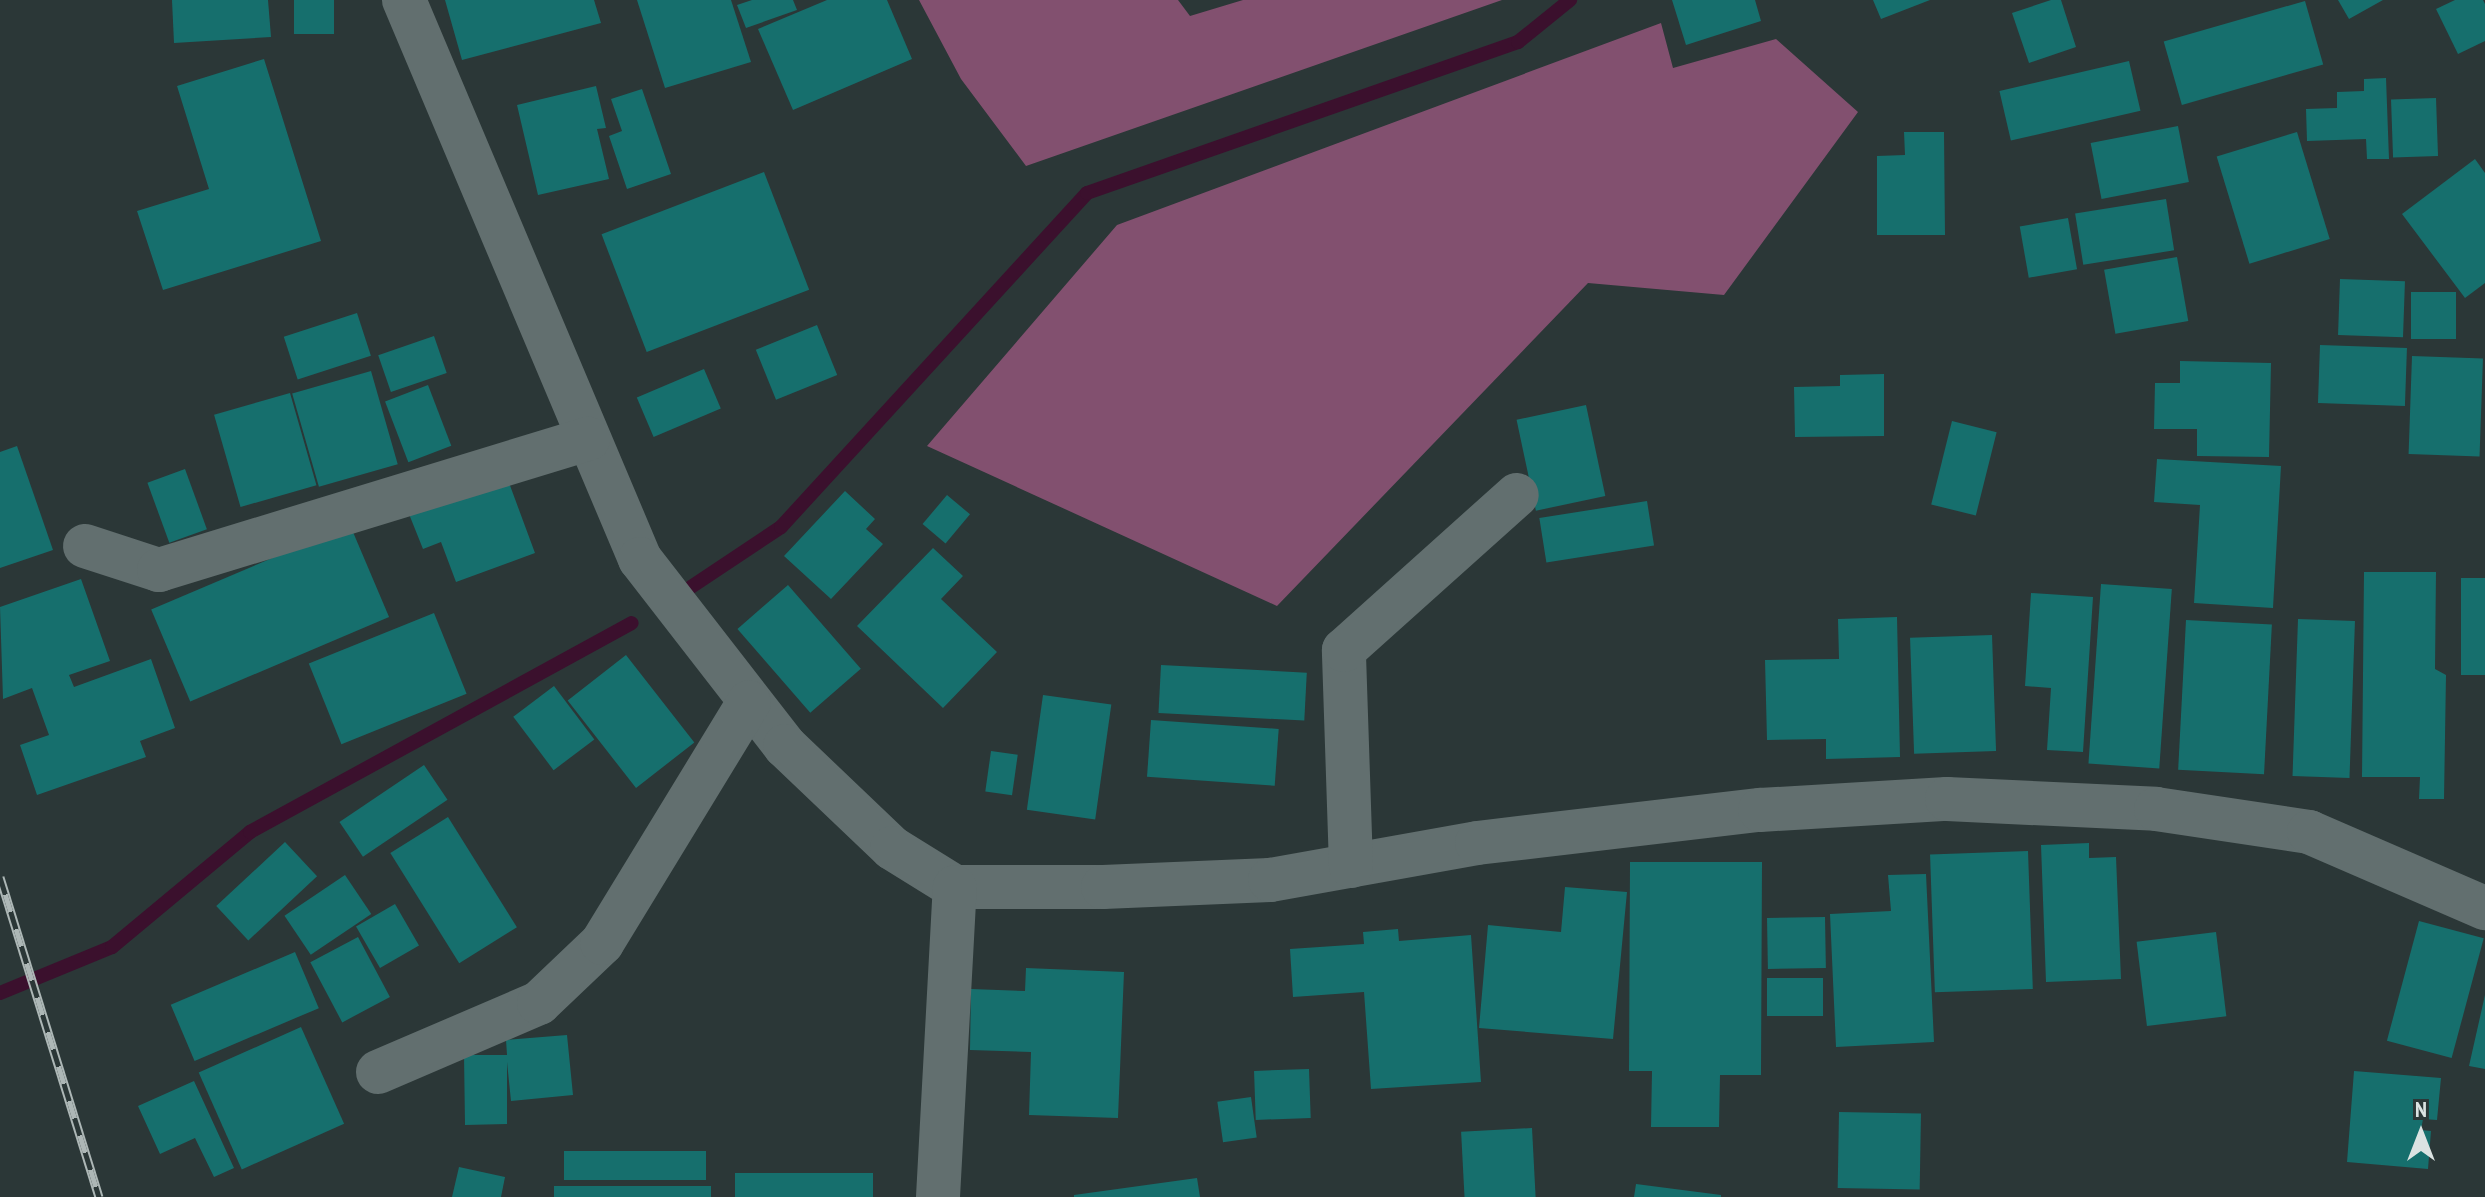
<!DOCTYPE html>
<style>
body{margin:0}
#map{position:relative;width:2485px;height:1197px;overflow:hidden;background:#2b3737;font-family:"PT Sans Narrow",sans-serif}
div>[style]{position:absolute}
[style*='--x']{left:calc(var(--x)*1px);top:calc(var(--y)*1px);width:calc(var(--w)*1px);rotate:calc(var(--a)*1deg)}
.forest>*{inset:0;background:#82506f}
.stream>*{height:14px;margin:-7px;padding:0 7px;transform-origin:7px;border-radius:7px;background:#3b102d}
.building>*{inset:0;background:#166f6d;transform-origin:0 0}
.street>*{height:44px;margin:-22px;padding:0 22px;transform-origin:22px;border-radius:22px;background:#626f6f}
.rail>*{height:9px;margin-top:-4.5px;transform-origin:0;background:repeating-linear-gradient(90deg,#2b3737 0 18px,#adb7b6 0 36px);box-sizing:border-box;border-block:2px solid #adb7b6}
span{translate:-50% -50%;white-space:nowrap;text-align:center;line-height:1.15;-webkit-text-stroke:6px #2b3737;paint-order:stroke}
.north{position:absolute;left:2381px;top:1093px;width:80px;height:80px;-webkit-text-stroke:6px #2b3737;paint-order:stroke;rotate:0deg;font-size:22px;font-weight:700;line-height:32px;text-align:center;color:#dbe3e2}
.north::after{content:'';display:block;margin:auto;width:28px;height:36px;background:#dbe3e2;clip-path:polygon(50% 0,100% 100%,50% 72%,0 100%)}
</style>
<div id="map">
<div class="forest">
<i style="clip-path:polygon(919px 0,1178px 0,1190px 16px,1243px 0,1502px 0,1026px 166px,961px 79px)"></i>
<i style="clip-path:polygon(1661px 23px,1673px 68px,1776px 39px,1858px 112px,1724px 295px,1588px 283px,1277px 606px,927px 446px,1117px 225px)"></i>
</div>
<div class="stream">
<i style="--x:691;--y:587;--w:108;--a:-33.7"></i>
<i style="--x:781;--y:527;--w:453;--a:-47.5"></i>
<i style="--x:1087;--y:193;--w:457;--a:-19.3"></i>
<i style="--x:1518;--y:42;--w:67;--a:-38.9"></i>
<i style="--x:0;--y:993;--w:121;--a:-22.3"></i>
<i style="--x:112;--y:947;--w:180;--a:-39.8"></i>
<i style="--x:250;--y:832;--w:435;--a:-28.7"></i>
</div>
<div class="building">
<i style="clip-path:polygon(172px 0,268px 0,271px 37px,174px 43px)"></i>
<i style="left:294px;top:0;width:40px;height:34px"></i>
<i style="clip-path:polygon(445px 0,594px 0,601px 23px,462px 60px)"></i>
<i style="clip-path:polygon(637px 0,731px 0,751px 62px,665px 88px)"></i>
<i style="clip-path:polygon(752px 0,793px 0,797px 10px,746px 28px,737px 5px)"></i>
<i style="clip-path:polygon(827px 0,887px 0,912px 59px,793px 110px,758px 29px)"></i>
<i style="clip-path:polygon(1672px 0,1755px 0,1761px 21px,1686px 45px)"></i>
<i style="clip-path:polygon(1873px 0,1930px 0,1881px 19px)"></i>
<i style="clip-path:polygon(2051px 0,2061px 0,2076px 47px,2029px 63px,2012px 13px)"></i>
<i style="clip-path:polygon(2338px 0,2383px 0,2349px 19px)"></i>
<i style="clip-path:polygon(2455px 0,2483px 0,2485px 4px,2485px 41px,2458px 54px,2436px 9px)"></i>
<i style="left:2305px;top:1px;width:66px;height:147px;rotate:74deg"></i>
<i style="clip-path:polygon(264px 59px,321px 241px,163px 290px,137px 211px,209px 189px,177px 86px)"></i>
<i style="left:2129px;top:61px;width:51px;height:133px;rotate:77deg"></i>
<i style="clip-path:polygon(2386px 78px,2389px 159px,2367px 159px,2366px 139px,2307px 141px,2306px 109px,2337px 108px,2337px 92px,2364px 91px,2364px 79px)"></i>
<i style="clip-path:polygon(596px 86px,606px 128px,597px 129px,609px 179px,538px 195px,517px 105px)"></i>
<i style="clip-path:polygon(642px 89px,671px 174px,627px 189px,609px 136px,622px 131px,611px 99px)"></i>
<i style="left:2436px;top:98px;width:58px;height:45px;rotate:88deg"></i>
<i style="left:2178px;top:126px;width:57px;height:89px;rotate:79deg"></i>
<i style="clip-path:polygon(1904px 132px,1944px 132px,1945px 235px,1877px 235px,1877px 156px,1905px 155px)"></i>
<i style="left:2297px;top:132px;width:112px;height:84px;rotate:73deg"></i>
<i style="clip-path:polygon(2475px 159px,2485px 173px,2485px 283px,2465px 298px,2402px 214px)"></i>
<i style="left:764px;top:172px;width:126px;height:174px;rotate:69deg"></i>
<i style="left:2166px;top:199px;width:52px;height:92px;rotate:81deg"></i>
<i style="left:2068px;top:218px;width:52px;height:49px;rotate:80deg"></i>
<i style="left:2177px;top:257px;width:65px;height:74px;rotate:80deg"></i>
<i style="left:2340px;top:279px;width:65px;height:56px;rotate:2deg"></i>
<i style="left:2411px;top:292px;width:45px;height:47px"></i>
<i style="left:357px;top:313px;width:45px;height:77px;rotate:72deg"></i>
<i style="left:817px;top:325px;width:54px;height:66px;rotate:68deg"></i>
<i style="left:434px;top:336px;width:39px;height:59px;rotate:71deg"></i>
<i style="left:2320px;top:345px;width:87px;height:58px;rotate:2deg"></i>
<i style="left:2412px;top:356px;width:71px;height:98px;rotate:2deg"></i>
<i style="clip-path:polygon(2180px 361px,2271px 363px,2269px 457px,2197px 456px,2197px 429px,2154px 429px,2155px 383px,2180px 383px)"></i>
<i style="left:704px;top:369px;width:43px;height:73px;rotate:67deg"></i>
<i style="left:371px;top:371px;width:97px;height:82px;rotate:74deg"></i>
<i style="clip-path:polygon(1884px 374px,1884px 436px,1795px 437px,1794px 387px,1840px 386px,1840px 375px)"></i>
<i style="left:428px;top:385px;width:65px;height:46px;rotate:69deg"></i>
<i style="left:290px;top:393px;width:96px;height:79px;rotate:74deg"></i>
<i style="left:1586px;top:405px;width:93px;height:71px;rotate:78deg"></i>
<i style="left:1952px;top:421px;width:46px;height:86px;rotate:14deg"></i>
<i style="clip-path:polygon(17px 446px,53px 550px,0 568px,0 452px)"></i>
<i style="clip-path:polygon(2157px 459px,2281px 466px,2273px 608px,2194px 603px,2200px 505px,2154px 502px)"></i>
<i style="left:185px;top:469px;width:64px;height:40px;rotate:70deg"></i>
<i style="clip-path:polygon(505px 472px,535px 553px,456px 582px,441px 542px,423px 549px,407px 509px)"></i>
<i style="clip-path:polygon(845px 491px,875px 519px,866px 529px,883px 544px,831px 599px,784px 556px)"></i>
<i style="left:947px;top:495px;width:30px;height:38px;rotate:40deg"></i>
<i style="left:1647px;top:501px;width:45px;height:109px;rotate:81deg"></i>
<i style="left:350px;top:525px;width:100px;height:216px;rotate:67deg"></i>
<i style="clip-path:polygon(933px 548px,963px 576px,941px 599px,997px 652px,943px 708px,857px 626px)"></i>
<i style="clip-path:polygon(2364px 572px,2436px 572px,2435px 669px,2446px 675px,2444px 799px,2419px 799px,2420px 777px,2362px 777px)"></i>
<i style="left:2485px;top:578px;width:97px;height:24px;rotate:90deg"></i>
<i style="clip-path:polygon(81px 579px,110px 661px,69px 675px,74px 687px,151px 659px,175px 728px,140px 741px,146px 757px,37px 795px,20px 745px,49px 735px,32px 688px,3px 699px,0 607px)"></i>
<i style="left:2101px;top:584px;width:71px;height:180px;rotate:4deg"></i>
<i style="left:788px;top:585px;width:111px;height:67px;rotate:49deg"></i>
<i style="clip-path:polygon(2031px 593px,2093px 597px,2083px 752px,2047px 750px,2051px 688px,2025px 686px)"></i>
<i style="left:434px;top:613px;width:87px;height:135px;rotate:68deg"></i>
<i style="clip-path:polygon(1897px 617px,1900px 757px,1826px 759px,1826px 739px,1767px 740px,1765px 660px,1839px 659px,1838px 619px)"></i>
<i style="left:2298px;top:619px;width:57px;height:157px;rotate:2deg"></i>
<i style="left:2186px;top:620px;width:86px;height:150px;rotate:3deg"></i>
<i style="left:1992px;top:635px;width:116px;height:82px;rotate:88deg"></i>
<i style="left:626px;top:655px;width:111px;height:74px;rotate:52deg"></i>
<i style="left:1161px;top:665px;width:146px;height:48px;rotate:3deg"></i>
<i style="left:554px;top:686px;width:67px;height:51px;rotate:53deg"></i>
<i style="left:1043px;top:695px;width:69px;height:116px;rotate:8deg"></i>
<i style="left:1151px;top:720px;width:128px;height:57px;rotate:4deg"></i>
<i style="left:991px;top:751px;width:27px;height:41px;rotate:8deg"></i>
<i style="left:424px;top:765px;width:42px;height:102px;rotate:56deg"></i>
<i style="left:448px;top:817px;width:130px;height:68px;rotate:58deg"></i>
<i style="left:285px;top:842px;width:47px;height:94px;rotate:47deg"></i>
<i style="clip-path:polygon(2089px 843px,2089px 858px,2116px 857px,2121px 979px,2046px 982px,2041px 845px)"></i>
<i style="left:2028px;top:851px;width:138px;height:98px;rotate:88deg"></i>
<i style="clip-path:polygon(1630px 862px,1762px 862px,1761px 1075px,1720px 1075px,1719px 1127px,1651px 1127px,1652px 1071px,1629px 1071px)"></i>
<i style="clip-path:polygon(1926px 874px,1934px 1042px,1836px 1047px,1830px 914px,1891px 911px,1888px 875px)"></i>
<i style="left:345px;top:875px;width:47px;height:73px;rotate:56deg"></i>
<i style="clip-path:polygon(1565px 887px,1627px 892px,1613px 1039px,1479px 1028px,1488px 925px,1561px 932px)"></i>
<i style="left:395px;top:904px;width:48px;height:45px;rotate:60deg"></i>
<i style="left:1825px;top:917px;width:51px;height:58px;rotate:89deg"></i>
<i style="left:2419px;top:921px;width:67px;height:124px;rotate:15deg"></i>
<i style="clip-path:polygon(1398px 929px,1399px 941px,1471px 935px,1481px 1082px,1371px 1089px,1364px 992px,1293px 997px,1290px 949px,1364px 944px,1363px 932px)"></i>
<i style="left:2216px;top:932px;width:85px;height:80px;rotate:83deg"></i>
<i style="left:358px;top:937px;width:68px;height:54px;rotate:62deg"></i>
<i style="left:295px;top:952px;width:61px;height:135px;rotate:67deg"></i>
<i style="clip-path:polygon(1026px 968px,1124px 972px,1118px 1118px,1029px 1115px,1031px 1052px,970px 1050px,971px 989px,1025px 991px)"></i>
<i style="left:1767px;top:978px;width:56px;height:38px"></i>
<i style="clip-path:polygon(2485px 995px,2485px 1069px,2469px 1066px)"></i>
<i style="left:301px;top:1027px;width:106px;height:112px;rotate:66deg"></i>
<i style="clip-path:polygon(567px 1035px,573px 1095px,511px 1101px,507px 1062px,507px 1124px,465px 1125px,464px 1055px,507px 1055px,506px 1040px)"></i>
<i style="left:1309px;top:1069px;width:49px;height:55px;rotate:88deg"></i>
<i style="clip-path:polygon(2354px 1071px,2441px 1078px,2437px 1120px,2423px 1119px,2421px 1130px,2431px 1131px,2428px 1169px,2347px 1162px)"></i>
<i style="clip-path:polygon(194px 1081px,234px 1168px,214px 1177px,195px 1138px,160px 1154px,138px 1106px)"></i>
<i style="left:1251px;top:1097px;width:41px;height:34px;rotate:82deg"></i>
<i style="left:1839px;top:1112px;width:82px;height:76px;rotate:1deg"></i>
<i style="left:1532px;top:1128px;width:69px;height:71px;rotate:87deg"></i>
<i style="left:564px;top:1151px;width:142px;height:29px"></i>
<i style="clip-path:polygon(459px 1167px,505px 1177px,501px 1197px,452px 1197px)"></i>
<i style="left:873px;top:1173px;width:24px;height:138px;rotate:90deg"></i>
<i style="clip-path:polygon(1197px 1178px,1200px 1197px,1074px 1197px,1074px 1195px)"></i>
<i style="clip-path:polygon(1636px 1184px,1721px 1195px,1721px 1197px,1634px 1197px)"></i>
<i style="left:711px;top:1186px;width:11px;height:157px;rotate:90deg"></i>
</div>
<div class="street">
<i style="--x:404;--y:0;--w:607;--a:67.11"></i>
<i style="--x:640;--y:559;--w:237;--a:52.2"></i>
<i style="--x:785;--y:746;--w:148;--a:43.6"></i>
<i style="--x:892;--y:848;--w:74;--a:31.8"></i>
<i style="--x:955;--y:887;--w:148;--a:0"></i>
<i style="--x:1103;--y:887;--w:167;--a:-2.4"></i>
<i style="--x:1270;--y:880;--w:210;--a:-10.1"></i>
<i style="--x:1477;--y:843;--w:285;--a:-6.7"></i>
<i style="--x:1760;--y:810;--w:187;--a:-3.4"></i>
<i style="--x:1947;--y:799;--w:209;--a:2.7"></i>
<i style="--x:2156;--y:809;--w:155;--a:8.5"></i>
<i style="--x:2309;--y:832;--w:192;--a:23.4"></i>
<i style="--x:85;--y:546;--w:78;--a:18"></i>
<i style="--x:159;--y:570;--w:449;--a:-17"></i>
<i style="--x:1351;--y:866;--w:216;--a:-91.9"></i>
<i style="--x:1344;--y:650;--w:232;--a:-41.9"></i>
<i style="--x:378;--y:1072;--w:175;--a:-23.2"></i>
<i style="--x:539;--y:1003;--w:87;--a:-43.6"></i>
<i style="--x:602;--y:943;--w:282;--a:-58.6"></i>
<i style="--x:938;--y:1197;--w:310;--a:-86.9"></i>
</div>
<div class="rail">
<i style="--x:0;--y:877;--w:335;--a:72.8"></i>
</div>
<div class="north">N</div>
</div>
